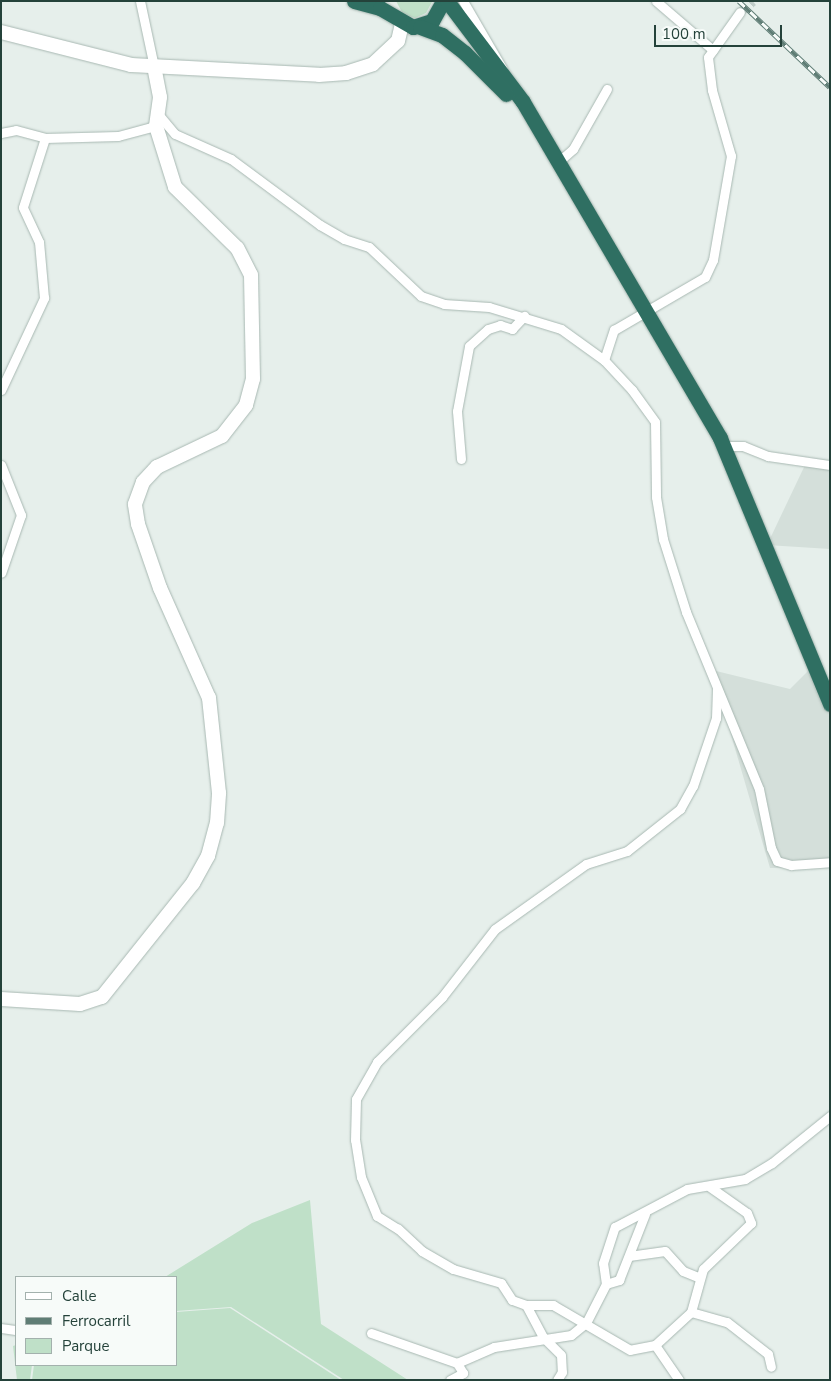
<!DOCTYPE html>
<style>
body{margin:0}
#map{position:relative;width:831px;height:1381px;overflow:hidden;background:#e6efeb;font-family:"Nunito Sans",sans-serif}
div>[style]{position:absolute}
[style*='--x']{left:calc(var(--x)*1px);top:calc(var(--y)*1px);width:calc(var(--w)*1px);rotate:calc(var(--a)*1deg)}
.built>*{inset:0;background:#d4dfda}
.green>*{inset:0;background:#bfe0c8}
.street-tunnel>*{height:9px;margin-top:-4.5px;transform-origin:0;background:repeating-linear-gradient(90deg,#bfccc8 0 9px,transparent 0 13.5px)}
.roads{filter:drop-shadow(0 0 1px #a8b8b2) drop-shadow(0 0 1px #a8b8b2)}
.street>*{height:9px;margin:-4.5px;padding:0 4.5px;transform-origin:4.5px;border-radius:4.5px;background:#fff}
.secondary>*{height:14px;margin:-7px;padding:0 7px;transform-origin:7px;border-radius:7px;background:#fff}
.highway>*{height:15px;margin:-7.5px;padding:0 7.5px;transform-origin:7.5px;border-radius:7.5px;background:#2f6f62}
.rail>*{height:4.5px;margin-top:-2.25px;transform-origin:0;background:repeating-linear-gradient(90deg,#f7fbf9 0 8px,#5f7d75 0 16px);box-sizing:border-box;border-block:1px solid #5f7d75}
span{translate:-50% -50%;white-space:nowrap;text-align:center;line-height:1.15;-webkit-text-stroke:4px #f7fbf9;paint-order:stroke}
.frame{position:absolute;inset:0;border:2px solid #24423a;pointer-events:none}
.legend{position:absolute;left:15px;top:1276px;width:162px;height:90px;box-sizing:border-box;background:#f7fbf9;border:1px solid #a3b1ad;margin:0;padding:6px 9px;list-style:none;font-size:15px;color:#24423a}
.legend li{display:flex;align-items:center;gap:10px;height:25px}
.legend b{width:25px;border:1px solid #a3b1ad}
.scale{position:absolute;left:654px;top:25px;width:128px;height:22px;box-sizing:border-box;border:2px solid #24423a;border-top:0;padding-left:6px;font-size:15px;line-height:18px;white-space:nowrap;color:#24423a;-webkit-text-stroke:4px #f7fbf9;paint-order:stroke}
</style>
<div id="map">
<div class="built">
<i style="clip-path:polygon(806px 463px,830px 466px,830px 549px,767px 545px)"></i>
<i style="clip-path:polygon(814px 665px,830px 704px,830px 867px,770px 868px,712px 670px,790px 689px)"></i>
</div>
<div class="green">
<i style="clip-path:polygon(396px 1px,432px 1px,432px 2px,426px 13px,415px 18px,403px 14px)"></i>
<i style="clip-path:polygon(310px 1200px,321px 1324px,408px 1380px,344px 1380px,231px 1307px,176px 1311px,176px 1277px,165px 1277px,252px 1223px)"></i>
<i style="clip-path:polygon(230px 1308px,341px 1380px,32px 1380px,34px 1365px,176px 1365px,176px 1312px)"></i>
<i style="clip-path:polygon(16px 1345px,16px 1365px,32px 1365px,30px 1380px,17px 1380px,13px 1346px)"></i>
</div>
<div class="street-tunnel">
<i style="--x:740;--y:12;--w:17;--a:-40"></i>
</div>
<div class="roads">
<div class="street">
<i style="--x:140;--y:1;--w:67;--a:78"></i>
<i style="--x:463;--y:1;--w:78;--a:59.8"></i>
<i style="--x:656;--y:1;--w:75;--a:40.7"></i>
<i style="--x:158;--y:114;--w:26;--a:50"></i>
<i style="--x:175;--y:134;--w:61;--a:24.1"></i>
<i style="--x:231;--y:159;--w:111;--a:36.6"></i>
<i style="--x:320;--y:225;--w:28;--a:30"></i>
<i style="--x:344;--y:239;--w:26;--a:18"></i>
<i style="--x:369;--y:247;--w:71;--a:43.3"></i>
<i style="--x:421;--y:296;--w:24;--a:19"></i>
<i style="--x:444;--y:304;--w:45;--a:3.8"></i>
<i style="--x:489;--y:307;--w:75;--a:17"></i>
<i style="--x:561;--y:329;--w:53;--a:35.8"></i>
<i style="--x:604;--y:360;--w:41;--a:47"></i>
<i style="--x:632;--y:390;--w:39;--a:54"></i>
<i style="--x:655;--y:422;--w:75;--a:89.2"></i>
<i style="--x:656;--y:497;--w:43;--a:80.5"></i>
<i style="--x:663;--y:539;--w:77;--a:72.5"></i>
<i style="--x:686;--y:612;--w:191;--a:67.6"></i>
<i style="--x:759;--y:789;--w:60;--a:78.5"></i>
<i style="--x:771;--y:848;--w:14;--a:65"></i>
<i style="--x:777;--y:861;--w:15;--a:16"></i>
<i style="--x:791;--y:865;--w:39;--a:-4"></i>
<i style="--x:1;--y:133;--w:15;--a:-11"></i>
<i style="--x:16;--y:130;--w:30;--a:15"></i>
<i style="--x:45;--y:138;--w:73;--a:-1.6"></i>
<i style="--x:118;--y:136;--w:39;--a:-15"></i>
<i style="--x:557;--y:163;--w:21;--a:-41"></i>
<i style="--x:573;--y:149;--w:69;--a:-60.5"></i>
<i style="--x:604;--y:360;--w:32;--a:-72"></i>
<i style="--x:614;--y:330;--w:105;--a:-30.2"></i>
<i style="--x:705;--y:277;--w:19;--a:-65"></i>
<i style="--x:713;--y:260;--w:106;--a:-80.2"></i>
<i style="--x:731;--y:156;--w:69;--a:-106.1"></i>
<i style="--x:712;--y:90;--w:33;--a:-97"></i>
<i style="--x:708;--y:57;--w:55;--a:-54.6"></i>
<i style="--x:1;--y:390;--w:102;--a:-64.9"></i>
<i style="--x:44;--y:298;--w:56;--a:-95.1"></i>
<i style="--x:39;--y:242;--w:38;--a:-115"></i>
<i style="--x:23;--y:207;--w:72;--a:-72.3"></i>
<i style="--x:724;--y:446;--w:19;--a:0"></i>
<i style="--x:743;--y:446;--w:27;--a:22"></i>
<i style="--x:768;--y:456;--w:63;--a:8.3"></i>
<i style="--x:461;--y:459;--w:48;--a:-94.8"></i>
<i style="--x:457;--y:411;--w:66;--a:-79.5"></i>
<i style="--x:469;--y:346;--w:25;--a:-42"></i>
<i style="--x:488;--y:329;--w:13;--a:-18"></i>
<i style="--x:500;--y:325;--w:13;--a:18"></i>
<i style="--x:512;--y:329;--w:18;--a:-47"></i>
<i style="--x:1;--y:465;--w:54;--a:68.2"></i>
<i style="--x:21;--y:515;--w:61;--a:109"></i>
<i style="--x:710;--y:1187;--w:45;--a:35.1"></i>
<i style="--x:747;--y:1213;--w:11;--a:68"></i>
<i style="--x:751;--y:1223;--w:66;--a:136.2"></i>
<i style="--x:703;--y:1269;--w:45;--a:105.6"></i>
<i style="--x:691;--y:1312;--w:49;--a:137.5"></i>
<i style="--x:655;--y:1345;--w:25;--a:169"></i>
<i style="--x:630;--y:1350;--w:89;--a:-149.7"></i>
<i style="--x:553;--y:1305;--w:27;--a:180"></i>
<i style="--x:526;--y:1305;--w:15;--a:-160"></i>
<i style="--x:512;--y:1300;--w:20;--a:-123"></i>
<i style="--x:501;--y:1283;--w:50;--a:-163.7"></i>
<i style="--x:453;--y:1269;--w:36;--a:-150"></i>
<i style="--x:422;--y:1251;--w:33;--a:-137"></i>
<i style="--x:398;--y:1229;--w:25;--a:-148"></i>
<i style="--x:377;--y:1216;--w:42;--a:-112.3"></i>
<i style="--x:361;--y:1177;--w:37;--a:-99"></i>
<i style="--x:355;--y:1140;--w:41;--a:-88.6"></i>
<i style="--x:356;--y:1099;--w:43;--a:-60.4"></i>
<i style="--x:377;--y:1062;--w:92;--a:-45"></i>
<i style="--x:442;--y:997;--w:86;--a:-52.1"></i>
<i style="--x:495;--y:929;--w:112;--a:-35.5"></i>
<i style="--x:586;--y:864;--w:43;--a:-17.6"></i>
<i style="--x:627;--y:851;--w:68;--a:-38.4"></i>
<i style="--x:680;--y:809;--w:26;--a:-61"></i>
<i style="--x:693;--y:786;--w:72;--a:-71.3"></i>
<i style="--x:716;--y:718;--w:29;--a:-88"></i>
<i style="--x:629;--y:1256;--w:36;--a:-8"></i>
<i style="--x:665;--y:1251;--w:27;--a:48"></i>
<i style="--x:683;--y:1271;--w:16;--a:22"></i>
<i style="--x:606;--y:1284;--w:14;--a:-17"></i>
<i style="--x:619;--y:1280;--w:71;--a:-68.5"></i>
<i style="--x:526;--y:1305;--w:36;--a:62"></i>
<i style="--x:543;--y:1337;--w:25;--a:45"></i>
<i style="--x:561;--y:1355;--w:17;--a:87"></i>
<i style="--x:562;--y:1372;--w:9;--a:122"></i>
<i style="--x:691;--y:1312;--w:37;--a:16"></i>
<i style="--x:727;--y:1322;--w:52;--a:38"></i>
<i style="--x:768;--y:1354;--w:13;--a:77"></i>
<i style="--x:1;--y:1328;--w:15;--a:8"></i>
<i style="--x:371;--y:1333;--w:91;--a:19.2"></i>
<i style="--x:457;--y:1363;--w:40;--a:-23.4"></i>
<i style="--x:494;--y:1347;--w:78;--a:-8.9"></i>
<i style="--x:571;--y:1335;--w:19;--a:-39"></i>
<i style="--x:586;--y:1323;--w:44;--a:-62.9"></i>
<i style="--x:606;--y:1284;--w:21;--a:-98"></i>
<i style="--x:603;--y:1263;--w:38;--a:-72"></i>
<i style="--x:615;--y:1227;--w:81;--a:-27.8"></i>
<i style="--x:687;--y:1189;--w:59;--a:-9.8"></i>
<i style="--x:745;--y:1179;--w:31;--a:-31"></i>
<i style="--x:772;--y:1163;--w:75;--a:-39"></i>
<i style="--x:655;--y:1345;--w:42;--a:55.6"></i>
<i style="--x:450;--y:1380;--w:15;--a:-28"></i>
<i style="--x:463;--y:1373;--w:12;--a:-121"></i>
</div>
<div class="secondary">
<i style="--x:1;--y:32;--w:134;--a:14.2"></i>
<i style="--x:131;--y:65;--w:188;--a:3"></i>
<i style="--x:319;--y:75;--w:27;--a:-4"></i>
<i style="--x:346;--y:73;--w:28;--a:-18"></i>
<i style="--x:373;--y:64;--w:34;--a:-43"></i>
<i style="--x:398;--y:41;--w:17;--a:-77"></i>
<i style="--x:1;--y:999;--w:79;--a:3.6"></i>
<i style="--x:80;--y:1004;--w:23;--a:-18"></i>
<i style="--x:102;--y:997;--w:146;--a:-51.4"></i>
<i style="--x:193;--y:883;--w:31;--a:-61"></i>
<i style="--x:208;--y:856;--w:34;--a:-75"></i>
<i style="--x:217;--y:823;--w:30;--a:-86"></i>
<i style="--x:219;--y:793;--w:96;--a:-96"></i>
<i style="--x:209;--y:698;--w:120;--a:-114"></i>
<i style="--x:160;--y:588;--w:68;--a:-109"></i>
<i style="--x:138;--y:524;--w:20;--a:-99"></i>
<i style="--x:135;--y:504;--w:23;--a:-70"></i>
<i style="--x:143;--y:482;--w:21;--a:-47"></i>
<i style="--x:157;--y:467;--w:72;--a:-25.5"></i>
<i style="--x:222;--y:436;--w:39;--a:-52"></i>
<i style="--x:246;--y:405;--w:27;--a:-75"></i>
<i style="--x:253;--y:379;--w:104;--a:-91.1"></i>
<i style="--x:251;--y:275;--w:30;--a:-117"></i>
<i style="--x:237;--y:248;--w:87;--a:-135.5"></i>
<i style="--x:175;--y:187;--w:64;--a:-107.3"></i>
<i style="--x:156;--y:126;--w:29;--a:-82"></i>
<i style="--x:160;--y:97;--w:31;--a:-101"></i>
</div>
<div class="highway">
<i style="--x:354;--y:1;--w:27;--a:15"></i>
<i style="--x:380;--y:8;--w:38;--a:30"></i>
<i style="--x:413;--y:27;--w:20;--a:-18"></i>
<i style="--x:432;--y:21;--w:23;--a:-61"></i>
<i style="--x:447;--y:1;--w:126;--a:53"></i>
<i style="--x:523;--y:102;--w:389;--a:59.6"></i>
<i style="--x:720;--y:438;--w:288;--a:67.5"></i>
<i style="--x:420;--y:27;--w:23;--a:20"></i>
<i style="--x:442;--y:35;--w:29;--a:38"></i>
<i style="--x:465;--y:53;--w:58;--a:45"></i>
</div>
</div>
<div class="rail">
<i style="--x:739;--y:1;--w:125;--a:43.4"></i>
</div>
<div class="frame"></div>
<ul class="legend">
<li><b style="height:6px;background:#fff"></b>Calle</li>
<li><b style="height:6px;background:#5f7d75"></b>Ferrocarril</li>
<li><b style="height:14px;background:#bfe0c8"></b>Parque</li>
</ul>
<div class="scale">100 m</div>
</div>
